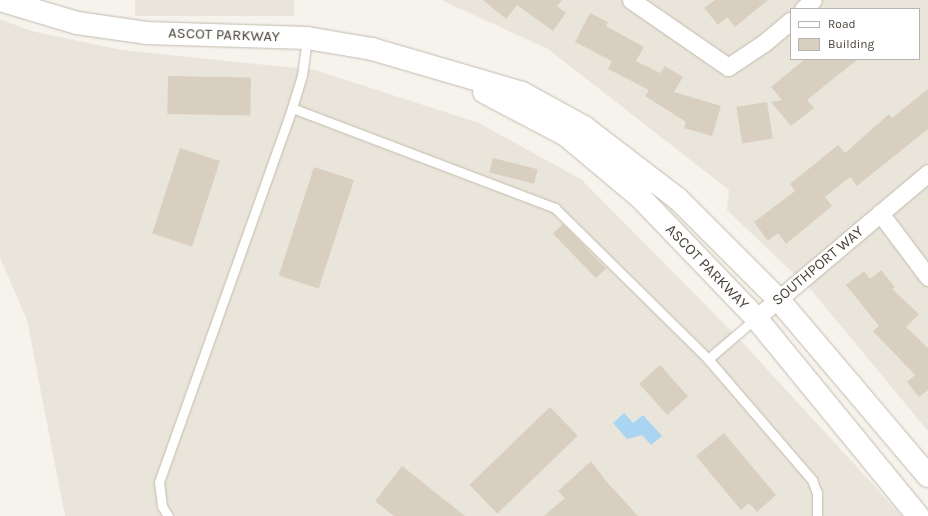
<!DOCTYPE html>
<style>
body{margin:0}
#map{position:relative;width:928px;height:516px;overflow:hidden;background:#f6f3ec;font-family:Karla,sans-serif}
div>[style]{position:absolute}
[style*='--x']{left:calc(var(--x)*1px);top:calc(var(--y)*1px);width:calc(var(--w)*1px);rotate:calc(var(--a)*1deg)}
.residential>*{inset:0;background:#eae5da;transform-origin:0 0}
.water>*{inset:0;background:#a9d4f2}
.building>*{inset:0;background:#d8cfc1;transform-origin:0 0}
.roads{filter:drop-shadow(0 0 1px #c2bbae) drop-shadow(0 0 1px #c2bbae)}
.service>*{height:9px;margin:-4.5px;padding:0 4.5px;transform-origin:4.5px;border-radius:4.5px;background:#fff}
.minor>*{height:17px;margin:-8.5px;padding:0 8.5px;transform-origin:8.5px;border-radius:8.5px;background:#fff}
.tertiary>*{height:22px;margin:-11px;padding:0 11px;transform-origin:11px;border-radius:11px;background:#fff}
span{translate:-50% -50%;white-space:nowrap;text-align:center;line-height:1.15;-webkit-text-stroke:3px #fff;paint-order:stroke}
.street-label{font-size:15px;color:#4b4439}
.legend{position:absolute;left:790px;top:8px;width:130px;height:52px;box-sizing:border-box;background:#fff;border:1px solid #b7b4b0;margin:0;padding:5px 7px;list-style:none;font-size:12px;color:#4b4439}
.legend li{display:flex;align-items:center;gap:8px;height:20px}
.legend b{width:20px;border:1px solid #b7b4b0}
</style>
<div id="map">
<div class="residential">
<i style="left:135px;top:0;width:159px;height:16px"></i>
<i style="clip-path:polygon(evenodd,441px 0,928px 0,928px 431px,812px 291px,727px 210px,729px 190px,548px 49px,441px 0,791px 9px,919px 9px,919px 59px,791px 59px,791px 9px)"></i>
<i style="clip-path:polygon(0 19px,31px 31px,122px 50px,315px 70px,479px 123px,582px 180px,743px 343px,902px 516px,65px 516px,27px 320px,0 258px)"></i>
</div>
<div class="water">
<i style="clip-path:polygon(624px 413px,633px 423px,643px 415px,662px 436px,651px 445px,642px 435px,627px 439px,613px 423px)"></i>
</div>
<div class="building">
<i style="clip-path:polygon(483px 0,562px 0,557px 6px,566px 13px,553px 31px,517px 5px,506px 19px)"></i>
<i style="clip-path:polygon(715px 0,768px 0,735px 27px,727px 17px,718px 25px,704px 8px)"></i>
<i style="clip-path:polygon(590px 13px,608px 22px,606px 26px,644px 47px,636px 61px,660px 73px,665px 66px,683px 77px,674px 92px,721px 106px,712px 136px,684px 128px,686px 122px,645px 96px,649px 90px,608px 69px,612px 61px,575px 42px)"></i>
<i style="clip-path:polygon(805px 59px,858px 59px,807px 100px,814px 108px,791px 126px,771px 102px,782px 100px,771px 87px)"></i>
<i style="left:168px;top:76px;width:83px;height:38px;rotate:1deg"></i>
<i style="clip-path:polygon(928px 89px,928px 129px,857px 186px,850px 177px,825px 197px,832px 206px,786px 244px,778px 233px,768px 241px,754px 222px,795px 191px,790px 184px,838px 145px,845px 153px,889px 114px,892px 118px)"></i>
<i style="left:767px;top:102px;width:37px;height:31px;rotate:81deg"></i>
<i style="left:180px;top:148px;width:42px;height:90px;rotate:18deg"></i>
<i style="left:493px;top:158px;width:46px;height:15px;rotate:14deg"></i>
<i style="left:314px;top:167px;width:42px;height:114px;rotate:18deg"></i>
<i style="left:563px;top:224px;width:62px;height:14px;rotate:46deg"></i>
<i style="clip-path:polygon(881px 270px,895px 287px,892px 289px,919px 314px,906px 327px,928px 348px,928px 390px,919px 397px,907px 382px,915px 375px,873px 331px,879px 326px,846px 285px,864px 271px,870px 279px)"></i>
<i style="left:660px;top:365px;width:42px;height:28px;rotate:48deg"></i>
<i style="left:550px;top:407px;width:40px;height:112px;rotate:46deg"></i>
<i style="clip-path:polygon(724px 433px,776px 495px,757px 512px,749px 503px,741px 510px,696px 456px)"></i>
<i style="clip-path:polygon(591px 461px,606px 481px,638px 516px,544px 516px,565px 498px,558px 491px)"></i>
<i style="clip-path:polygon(402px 466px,465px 516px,394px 516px,375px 501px)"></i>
</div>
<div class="roads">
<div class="service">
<i style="--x:292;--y:108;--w:281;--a:20.8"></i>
<i style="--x:555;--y:208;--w:215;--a:44.6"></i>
<i style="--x:708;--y:359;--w:160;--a:49.3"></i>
<i style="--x:812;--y:480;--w:14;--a:69"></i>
<i style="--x:817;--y:493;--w:23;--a:90"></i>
<i style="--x:708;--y:359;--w:63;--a:-40.5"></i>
<i style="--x:168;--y:516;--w:12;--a:-121"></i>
<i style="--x:162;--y:506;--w:24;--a:-97"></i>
<i style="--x:159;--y:482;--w:397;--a:-70.4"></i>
<i style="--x:292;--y:108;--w:34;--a:-73"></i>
<i style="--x:302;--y:75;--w:37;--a:-82"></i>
</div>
<div class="minor">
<i style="--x:631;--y:0;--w:118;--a:34.6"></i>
<i style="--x:728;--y:67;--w:43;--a:-33.7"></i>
<i style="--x:764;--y:43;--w:35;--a:-40"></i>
<i style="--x:803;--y:9;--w:13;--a:-42"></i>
<i style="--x:880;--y:213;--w:80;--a:53.1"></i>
<i style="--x:756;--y:318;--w:225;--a:-40.1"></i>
</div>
<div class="tertiary">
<i style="--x:0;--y:0;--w:80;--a:16.6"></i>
<i style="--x:77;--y:23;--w:70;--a:8.2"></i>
<i style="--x:146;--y:33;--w:161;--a:1.8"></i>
<i style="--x:307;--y:38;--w:66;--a:9.6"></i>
<i style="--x:372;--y:49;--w:156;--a:16.3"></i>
<i style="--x:522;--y:93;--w:71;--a:28.7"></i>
<i style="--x:584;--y:127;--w:118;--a:37.5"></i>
<i style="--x:678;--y:199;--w:141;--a:45"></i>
<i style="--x:778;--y:299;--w:232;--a:49.7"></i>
<i style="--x:484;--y:92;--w:93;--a:27.7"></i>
<i style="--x:566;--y:135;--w:98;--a:40"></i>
<i style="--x:641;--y:198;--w:166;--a:46.2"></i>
<i style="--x:756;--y:318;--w:256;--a:50.7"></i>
</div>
</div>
<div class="street-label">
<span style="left:224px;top:35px;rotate:2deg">ASCOT PARKWAY</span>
<span style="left:818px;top:266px;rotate:-40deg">SOUTHPORT WAY</span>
<span style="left:707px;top:267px;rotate:46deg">ASCOT PARKWAY</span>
</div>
<ul class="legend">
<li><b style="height:5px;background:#fff"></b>Road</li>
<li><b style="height:11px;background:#d8cfc1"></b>Building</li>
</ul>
</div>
